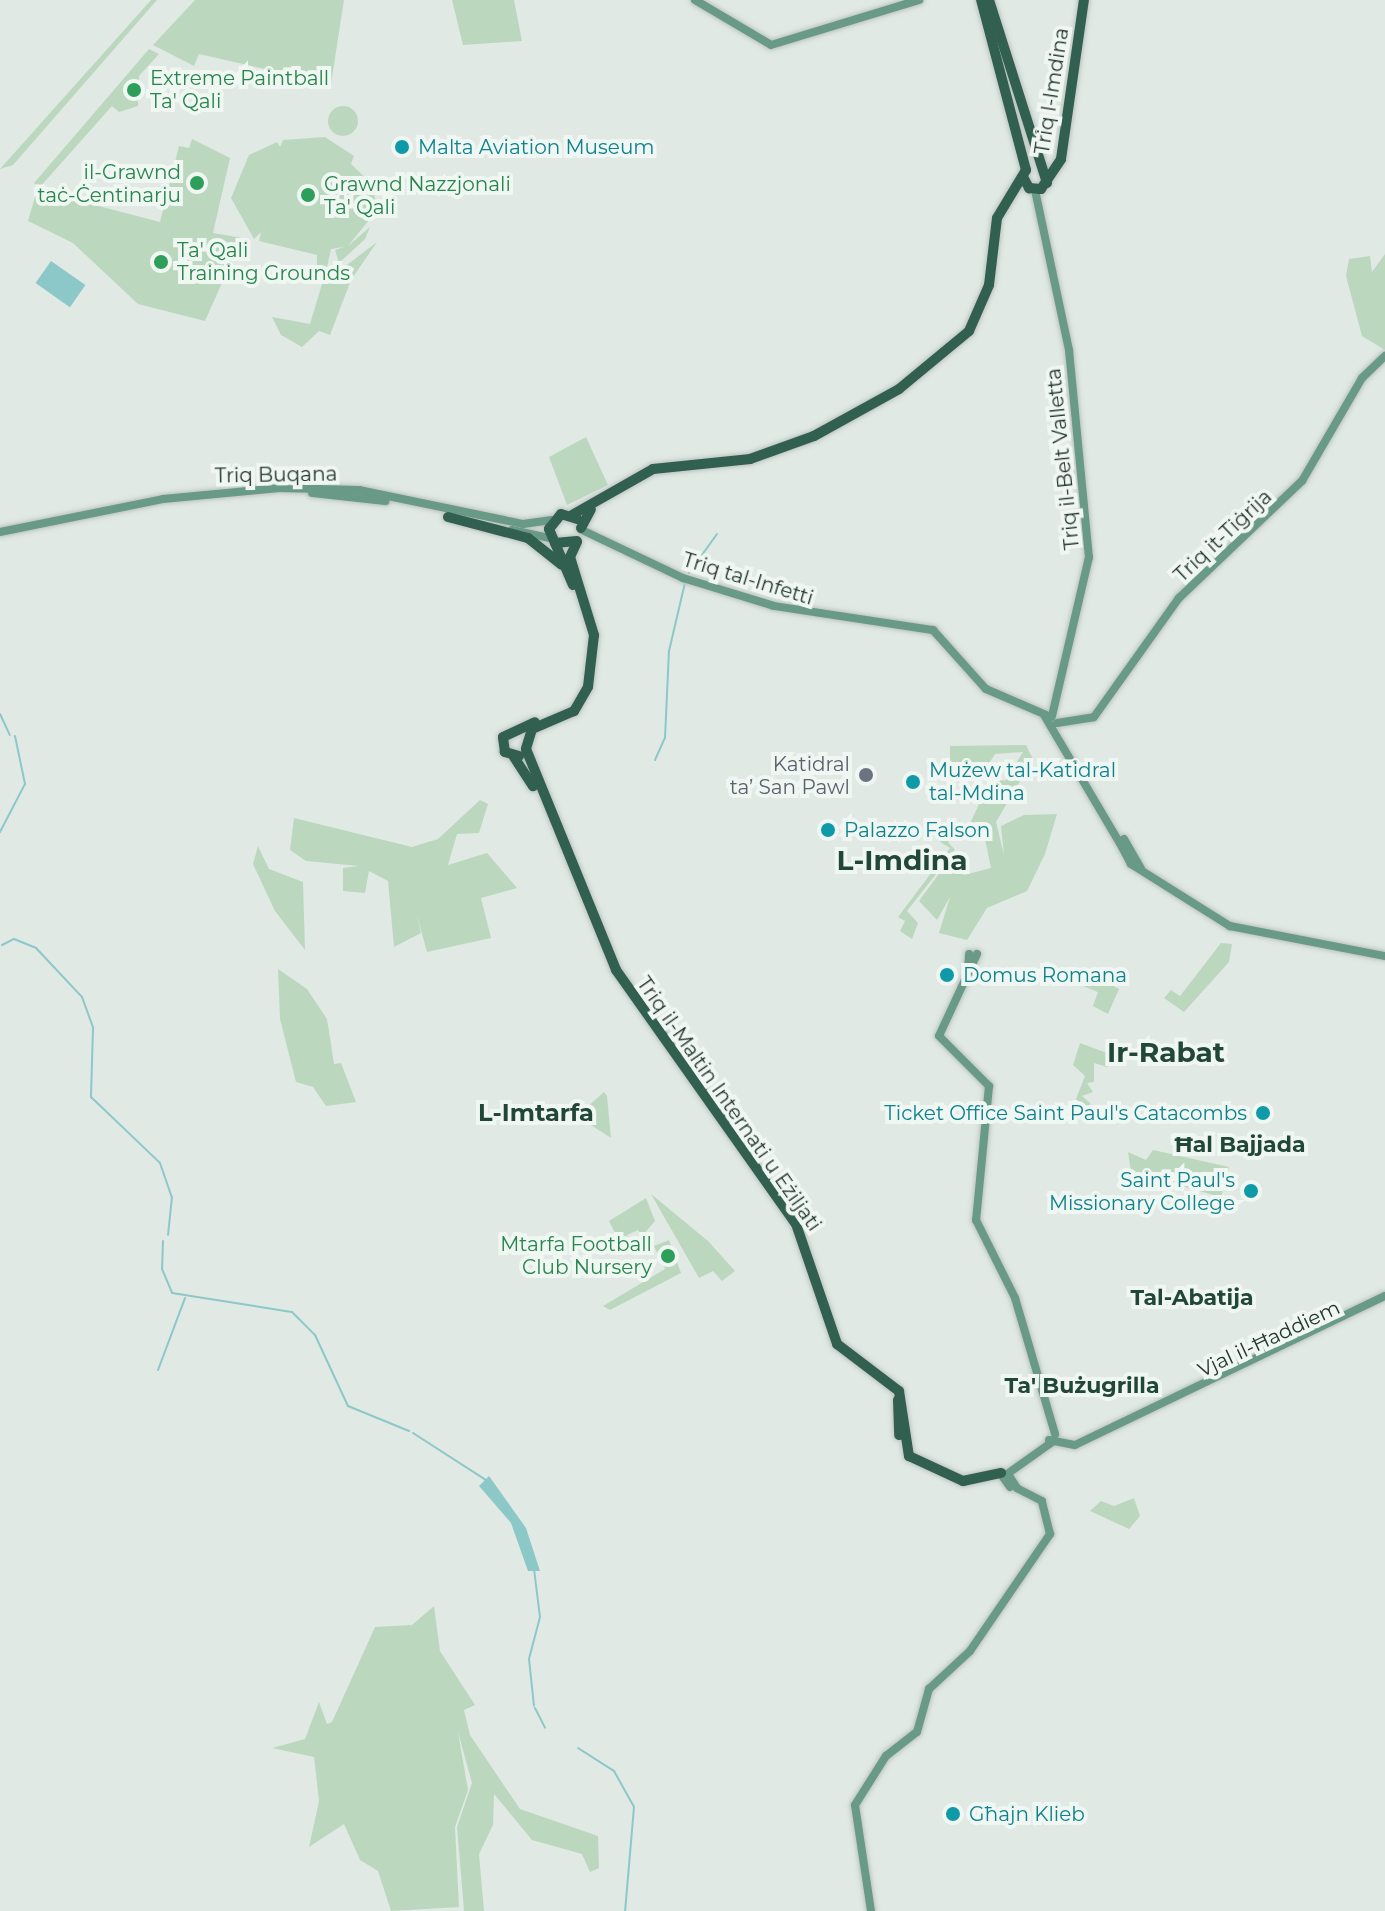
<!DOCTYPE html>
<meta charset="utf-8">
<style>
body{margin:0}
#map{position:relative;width:1385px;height:1911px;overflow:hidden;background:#e0e9e4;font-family:Montserrat,sans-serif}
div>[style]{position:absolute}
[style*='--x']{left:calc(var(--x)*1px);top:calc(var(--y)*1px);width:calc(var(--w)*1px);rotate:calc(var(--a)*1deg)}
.green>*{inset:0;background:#bbd8bf}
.round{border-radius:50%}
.water>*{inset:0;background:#8dc8c9;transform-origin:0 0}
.stream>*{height:2px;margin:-1px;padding:0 1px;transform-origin:1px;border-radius:1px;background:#8dc8c9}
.roads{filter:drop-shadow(0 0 2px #bdc3c1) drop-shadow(0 0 2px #bdc3c1)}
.major>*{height:8px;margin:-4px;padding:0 4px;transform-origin:4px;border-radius:4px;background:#699a87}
.highway>*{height:10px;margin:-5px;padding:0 5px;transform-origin:5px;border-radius:5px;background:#316050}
.dots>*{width:22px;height:22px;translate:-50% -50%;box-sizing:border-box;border:4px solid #f0f6f2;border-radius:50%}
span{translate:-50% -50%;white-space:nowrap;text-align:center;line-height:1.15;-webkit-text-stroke:8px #f0f6f2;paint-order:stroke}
.leisure-label{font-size:20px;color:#27864d}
.left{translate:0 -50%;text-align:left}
.right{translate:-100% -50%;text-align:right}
.street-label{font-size:20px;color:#22372f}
.culture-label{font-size:20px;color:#0d838f}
.worship-label{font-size:20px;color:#5b616d}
.neighbourhood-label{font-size:22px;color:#214738;font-weight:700}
.quarter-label{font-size:24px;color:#214738;font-weight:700}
.district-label{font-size:28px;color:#214738;font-weight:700}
</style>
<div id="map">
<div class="green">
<i style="clip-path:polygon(151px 0,157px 0,13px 165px,0 169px)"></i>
<i style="clip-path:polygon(195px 0,344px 0,331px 84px,199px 54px,194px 66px,153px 45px)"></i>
<i style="clip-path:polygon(452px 0,514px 0,522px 41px,463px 45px)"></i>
<i style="clip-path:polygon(149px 49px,159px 54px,139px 76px,138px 106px,119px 112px,112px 106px,39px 188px,34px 183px)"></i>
<i class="round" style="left:328px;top:106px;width:30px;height:30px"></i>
<i style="clip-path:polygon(325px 137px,354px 156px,351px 164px,371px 183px,378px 209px,348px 246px,370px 227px,365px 239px,339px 263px,335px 250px,344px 247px,331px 249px,327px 267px,317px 265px,317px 255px,259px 241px,261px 232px,254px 239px,231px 198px,249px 155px,277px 142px,280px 147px,283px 140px)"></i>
<i style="clip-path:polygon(192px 139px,230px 158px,213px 233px,242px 238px,205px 321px,138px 304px,73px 243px,28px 221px,37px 190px,160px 222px,179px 146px,189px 148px)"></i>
<i style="clip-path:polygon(377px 242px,351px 280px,330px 335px,319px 331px,302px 347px,281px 335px,272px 317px,310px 324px,322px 284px)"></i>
<i style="clip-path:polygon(1385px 254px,1385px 350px,1362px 336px,1346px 276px,1349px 259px,1370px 256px,1372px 272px)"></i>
<i style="clip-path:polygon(586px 437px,608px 485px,567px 505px,549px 457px)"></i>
<i style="clip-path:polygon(1026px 745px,1033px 759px,996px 822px,1004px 855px,1001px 826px,1024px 815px,1057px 814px,1045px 854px,1027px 891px,987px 908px,967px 940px,939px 933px,950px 897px,937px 920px,919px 901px,946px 864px,964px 875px,991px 868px,985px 839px,967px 830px,992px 776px,1005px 781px,1023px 752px,995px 754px,988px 765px,950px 765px,950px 746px)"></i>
<i style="clip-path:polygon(480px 800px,488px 804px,479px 833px,457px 834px,448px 865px,487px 853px,517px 888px,481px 898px,491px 938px,427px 952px,417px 915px,421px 933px,394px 947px,388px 881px,369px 871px,365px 893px,343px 891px,343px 868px,359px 866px,306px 861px,290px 850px,294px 818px,412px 847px,438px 839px)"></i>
<i style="clip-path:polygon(955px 822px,967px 824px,948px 842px,955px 850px,907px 911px,918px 923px,912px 939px,900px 931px,905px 921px,898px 917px,950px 848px,940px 842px)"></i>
<i style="clip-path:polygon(258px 846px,269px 869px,303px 882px,305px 950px,275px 911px,253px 864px)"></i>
<i style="clip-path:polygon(1221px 943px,1232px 944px,1229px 962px,1184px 1012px,1164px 998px,1171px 990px,1180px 996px)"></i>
<i style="clip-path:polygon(1080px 968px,1119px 989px,1108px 1014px,1093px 1006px,1098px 992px,1083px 986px)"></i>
<i style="clip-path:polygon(278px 969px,307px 989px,327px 1019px,334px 1064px,341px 1063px,356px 1102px,326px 1106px,313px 1087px,296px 1082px,280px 1019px)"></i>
<i style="clip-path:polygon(1080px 1043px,1118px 1057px,1107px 1067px,1094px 1063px,1094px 1082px,1087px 1083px,1093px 1092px,1082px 1096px,1091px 1104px,1068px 1119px,1085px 1076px,1073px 1065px)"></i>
<i style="clip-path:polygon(604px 1092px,607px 1096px,611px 1138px,577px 1116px)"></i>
<i style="clip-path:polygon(1153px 1150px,1229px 1167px,1221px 1197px,1131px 1172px,1128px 1152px,1146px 1160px)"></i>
<i style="clip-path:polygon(651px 1194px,708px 1241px,735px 1271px,722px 1281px,713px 1271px,699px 1278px)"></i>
<i style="clip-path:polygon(646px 1198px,655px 1221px,642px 1236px,638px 1230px,627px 1235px,630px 1243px,622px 1247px,609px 1221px)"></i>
<i style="clip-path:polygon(669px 1240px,681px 1273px,610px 1310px,603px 1306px,665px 1269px,654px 1246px)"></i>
<i style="clip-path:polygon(1134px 1498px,1140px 1516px,1129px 1529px,1090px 1511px,1101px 1501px,1114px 1506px)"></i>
<i style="clip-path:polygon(434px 1606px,440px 1651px,475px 1705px,464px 1710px,470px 1735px,520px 1809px,598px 1836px,599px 1868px,590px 1872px,582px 1854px,532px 1840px,494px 1794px,493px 1825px,479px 1854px,484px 1911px,464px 1911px,457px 1827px,472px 1783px,458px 1732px,468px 1790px,455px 1827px,459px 1907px,391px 1911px,378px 1871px,360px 1860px,344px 1824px,309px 1847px,319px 1801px,314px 1757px,272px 1748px,305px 1739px,319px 1702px,327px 1724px,332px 1722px,375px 1627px,412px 1625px)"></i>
</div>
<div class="water">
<i style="left:51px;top:261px;width:42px;height:27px;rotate:35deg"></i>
<i style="clip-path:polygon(489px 1476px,526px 1528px,540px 1571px,528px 1571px,511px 1523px,479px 1486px)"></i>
</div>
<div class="stream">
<i style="--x:689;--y:573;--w:48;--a:-54.3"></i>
<i style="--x:0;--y:714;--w:23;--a:65"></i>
<i style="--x:655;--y:760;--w:24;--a:-66"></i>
<i style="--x:665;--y:738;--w:87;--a:-87.4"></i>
<i style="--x:669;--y:651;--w:70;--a:-76.8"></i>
<i style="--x:0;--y:832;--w:54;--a:-62.5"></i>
<i style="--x:25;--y:784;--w:49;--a:-101.8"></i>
<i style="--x:2;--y:945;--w:13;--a:-27"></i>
<i style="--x:14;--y:939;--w:24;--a:22"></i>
<i style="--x:36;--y:948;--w:67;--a:46.8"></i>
<i style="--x:82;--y:997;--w:33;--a:70"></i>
<i style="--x:93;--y:1028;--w:69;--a:91.7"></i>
<i style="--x:91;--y:1097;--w:95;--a:43.7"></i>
<i style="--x:160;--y:1163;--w:36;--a:71"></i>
<i style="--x:172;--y:1197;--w:38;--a:96"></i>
<i style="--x:163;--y:1241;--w:28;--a:92"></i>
<i style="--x:162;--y:1269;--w:26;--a:67"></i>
<i style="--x:172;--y:1293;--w:121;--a:9"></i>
<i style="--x:292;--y:1312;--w:33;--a:45"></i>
<i style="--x:315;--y:1335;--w:78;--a:65.1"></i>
<i style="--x:348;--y:1406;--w:66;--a:22.3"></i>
<i style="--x:158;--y:1370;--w:77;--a:-69.4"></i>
<i style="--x:413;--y:1433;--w:87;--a:32.8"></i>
<i style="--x:534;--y:1569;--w:48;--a:82.9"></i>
<i style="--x:540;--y:1617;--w:43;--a:104.7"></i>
<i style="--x:529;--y:1659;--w:47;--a:83.9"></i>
<i style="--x:535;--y:1708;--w:22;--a:63"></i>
<i style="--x:578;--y:1748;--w:43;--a:32.6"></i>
<i style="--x:614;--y:1771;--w:41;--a:60.9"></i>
<i style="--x:634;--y:1807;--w:104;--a:94.9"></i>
</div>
<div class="roads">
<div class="major">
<i style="--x:695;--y:0;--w:88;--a:30.6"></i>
<i style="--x:771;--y:45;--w:155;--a:-16.9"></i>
<i style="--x:1035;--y:190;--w:164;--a:78"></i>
<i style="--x:1069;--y:350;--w:208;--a:84.5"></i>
<i style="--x:1089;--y:557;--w:163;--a:103.1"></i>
<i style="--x:312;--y:493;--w:74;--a:6.2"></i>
<i style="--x:512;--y:530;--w:40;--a:12"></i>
<i style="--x:582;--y:530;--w:112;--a:25.4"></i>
<i style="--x:683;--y:578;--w:95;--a:17.1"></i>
<i style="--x:774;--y:606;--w:161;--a:8.6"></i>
<i style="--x:933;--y:630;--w:79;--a:48.1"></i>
<i style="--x:986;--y:689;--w:71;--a:23.3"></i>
<i style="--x:0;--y:532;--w:166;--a:-11.4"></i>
<i style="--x:163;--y:499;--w:117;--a:-5.4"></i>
<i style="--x:279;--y:488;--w:80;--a:1.4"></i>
<i style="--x:359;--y:490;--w:167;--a:11.7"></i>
<i style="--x:523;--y:524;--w:29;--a:-8"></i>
<i style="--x:1044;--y:715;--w:153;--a:59.4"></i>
<i style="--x:1057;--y:723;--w:37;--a:-9"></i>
<i style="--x:1094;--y:717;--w:146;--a:-54.5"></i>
<i style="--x:1179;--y:598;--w:170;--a:-43.6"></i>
<i style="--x:1302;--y:481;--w:119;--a:-59.8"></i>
<i style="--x:1362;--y:378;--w:32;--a:-44"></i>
<i style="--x:1124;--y:839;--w:34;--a:60"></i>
<i style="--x:1122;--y:847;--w:19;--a:62"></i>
<i style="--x:1131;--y:864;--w:117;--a:32.1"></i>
<i style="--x:1230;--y:926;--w:158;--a:11"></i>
<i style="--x:977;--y:954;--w:90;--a:114.9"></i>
<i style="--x:939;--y:1036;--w:71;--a:45"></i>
<i style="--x:989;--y:1086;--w:135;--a:95.5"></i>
<i style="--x:976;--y:1220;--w:87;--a:63.4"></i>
<i style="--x:1015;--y:1298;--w:142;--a:73.6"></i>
<i style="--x:968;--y:970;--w:16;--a:-86"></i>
<i style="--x:1049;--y:1440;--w:26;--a:11"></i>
<i style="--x:1075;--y:1445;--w:344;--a:-25.7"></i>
<i style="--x:1010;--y:1487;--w:12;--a:-125"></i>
<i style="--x:1003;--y:1477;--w:60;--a:-35.5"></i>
<i style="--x:871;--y:1911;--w:107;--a:-98.6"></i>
<i style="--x:855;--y:1805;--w:58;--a:-57.7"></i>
<i style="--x:886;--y:1756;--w:39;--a:-38"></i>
<i style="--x:917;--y:1732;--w:45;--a:-74.4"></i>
<i style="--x:929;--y:1689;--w:56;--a:-42.8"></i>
<i style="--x:970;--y:1651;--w:142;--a:-55.6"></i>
<i style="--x:1050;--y:1534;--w:34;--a:-104"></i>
<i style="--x:1042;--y:1501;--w:28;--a:-153"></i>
<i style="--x:1017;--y:1488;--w:17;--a:-123"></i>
</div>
<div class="highway">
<i style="--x:989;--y:0;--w:192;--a:72.4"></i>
<i style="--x:1023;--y:177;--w:13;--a:61"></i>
<i style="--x:1029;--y:188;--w:12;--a:5"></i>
<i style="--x:1041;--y:189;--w:36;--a:-56"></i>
<i style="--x:1061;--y:159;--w:161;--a:-81.8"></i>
<i style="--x:572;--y:515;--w:93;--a:-29.6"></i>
<i style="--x:653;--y:469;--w:98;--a:-5.9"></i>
<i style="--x:750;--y:459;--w:68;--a:-19.8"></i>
<i style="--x:814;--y:436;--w:97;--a:-28.9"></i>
<i style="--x:899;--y:389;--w:91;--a:-39.6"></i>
<i style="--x:969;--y:331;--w:50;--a:-66.5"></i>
<i style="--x:989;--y:285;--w:67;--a:-83.2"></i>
<i style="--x:997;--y:218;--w:56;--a:-58.9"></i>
<i style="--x:1026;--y:170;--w:176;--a:-104.8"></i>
<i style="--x:448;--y:517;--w:83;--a:14.7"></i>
<i style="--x:528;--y:538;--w:43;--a:38.5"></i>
<i style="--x:581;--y:528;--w:21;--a:-62"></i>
<i style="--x:577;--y:542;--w:17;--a:115"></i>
<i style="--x:570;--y:557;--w:82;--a:72.9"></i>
<i style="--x:594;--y:635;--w:52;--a:96.6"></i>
<i style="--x:588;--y:687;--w:28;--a:120"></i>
<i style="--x:574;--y:711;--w:46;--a:156.8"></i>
<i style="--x:532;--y:729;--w:21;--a:107"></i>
<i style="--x:526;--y:749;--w:239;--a:67.8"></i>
<i style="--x:616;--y:970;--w:311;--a:54.7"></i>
<i style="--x:796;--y:1224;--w:127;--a:71.1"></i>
<i style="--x:837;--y:1344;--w:78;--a:37.2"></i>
<i style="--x:899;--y:1391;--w:66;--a:81.3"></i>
<i style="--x:909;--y:1456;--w:60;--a:24.8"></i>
<i style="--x:963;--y:1481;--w:39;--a:-12"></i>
<i style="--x:555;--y:543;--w:22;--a:-5"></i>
<i style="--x:573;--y:585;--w:61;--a:-113.2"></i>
<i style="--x:549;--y:529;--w:19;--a:-51"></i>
<i style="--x:561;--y:514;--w:17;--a:17"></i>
<i style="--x:519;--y:756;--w:15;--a:-164"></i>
<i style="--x:505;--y:752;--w:15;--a:-98"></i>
<i style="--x:503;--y:737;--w:35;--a:-25"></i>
<i style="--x:514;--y:757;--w:35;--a:57"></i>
<i style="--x:898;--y:1400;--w:35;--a:88"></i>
</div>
</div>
<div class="dots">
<i style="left:134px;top:90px;background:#2e9e5b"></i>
<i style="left:402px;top:147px;background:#0f9aa8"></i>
<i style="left:197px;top:183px;background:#2e9e5b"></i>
<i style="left:308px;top:195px;background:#2e9e5b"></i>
<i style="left:161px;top:262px;background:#2e9e5b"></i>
<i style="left:866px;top:775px;background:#6b7280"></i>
<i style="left:913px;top:782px;background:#0f9aa8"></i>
<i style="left:828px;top:830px;background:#0f9aa8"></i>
<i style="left:947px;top:975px;background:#0f9aa8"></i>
<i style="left:1263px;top:1113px;background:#0f9aa8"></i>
<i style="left:1251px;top:1191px;background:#0f9aa8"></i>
<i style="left:668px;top:1256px;background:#2e9e5b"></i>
<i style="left:953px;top:1814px;background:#0f9aa8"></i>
</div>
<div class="leisure-label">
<span class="left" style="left:150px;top:90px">Extreme Paintball<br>Ta' Qali</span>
<span class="right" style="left:181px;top:184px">il-Grawnd<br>taċ-Ċentinarju</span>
<span class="left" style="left:324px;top:196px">Grawnd Nazzjonali<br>Ta' Qali</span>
<span class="left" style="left:177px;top:262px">Ta' Qali<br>Training Grounds</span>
<span class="right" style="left:652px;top:1256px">Mtarfa Football<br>Club Nursery</span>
</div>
<div class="street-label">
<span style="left:1052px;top:91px;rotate:-81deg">Triq l-Imdina</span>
<span style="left:1063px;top:459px;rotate:-96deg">Triq il-Belt Valletta</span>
<span style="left:276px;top:475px;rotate:-1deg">Triq Buqana</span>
<span style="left:1223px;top:536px;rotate:-43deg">Triq it-Tiġrija</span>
<span style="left:748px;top:579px;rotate:17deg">Triq tal-Infetti</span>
<span style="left:729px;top:1104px;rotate:55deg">Triq il-Maltin Internati u Eżiljati</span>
<span style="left:1269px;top:1339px;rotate:-25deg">Vjal il-Ħaddiem</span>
</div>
<div class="culture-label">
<span class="left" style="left:418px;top:147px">Malta Aviation Museum</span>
<span class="left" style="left:929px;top:782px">Mużew tal-Katidral<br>tal-Mdina</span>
<span class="left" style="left:844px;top:830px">Palazzo Falson</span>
<span class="left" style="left:963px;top:975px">Domus Romana</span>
<span class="right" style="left:1247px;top:1113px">Ticket Office Saint Paul's Catacombs</span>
<span class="right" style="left:1235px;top:1192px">Saint Paul's<br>Missionary College</span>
<span class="left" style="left:969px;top:1814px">Għajn Klieb</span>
</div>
<div class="worship-label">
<span class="right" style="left:850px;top:776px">Katidral<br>ta’ San Pawl</span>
</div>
<div class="neighbourhood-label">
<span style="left:1240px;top:1145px">Ħal Bajjada</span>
<span style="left:1192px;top:1298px">Tal-Abatija</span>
<span style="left:1082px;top:1386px">Ta' Bużugrilla</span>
</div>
<div class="quarter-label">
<span style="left:536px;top:1113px">L-Imtarfa</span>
</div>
<div class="district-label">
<span style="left:902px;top:860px">L-Imdina</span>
<span style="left:1166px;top:1052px">Ir-Rabat</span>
</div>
</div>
